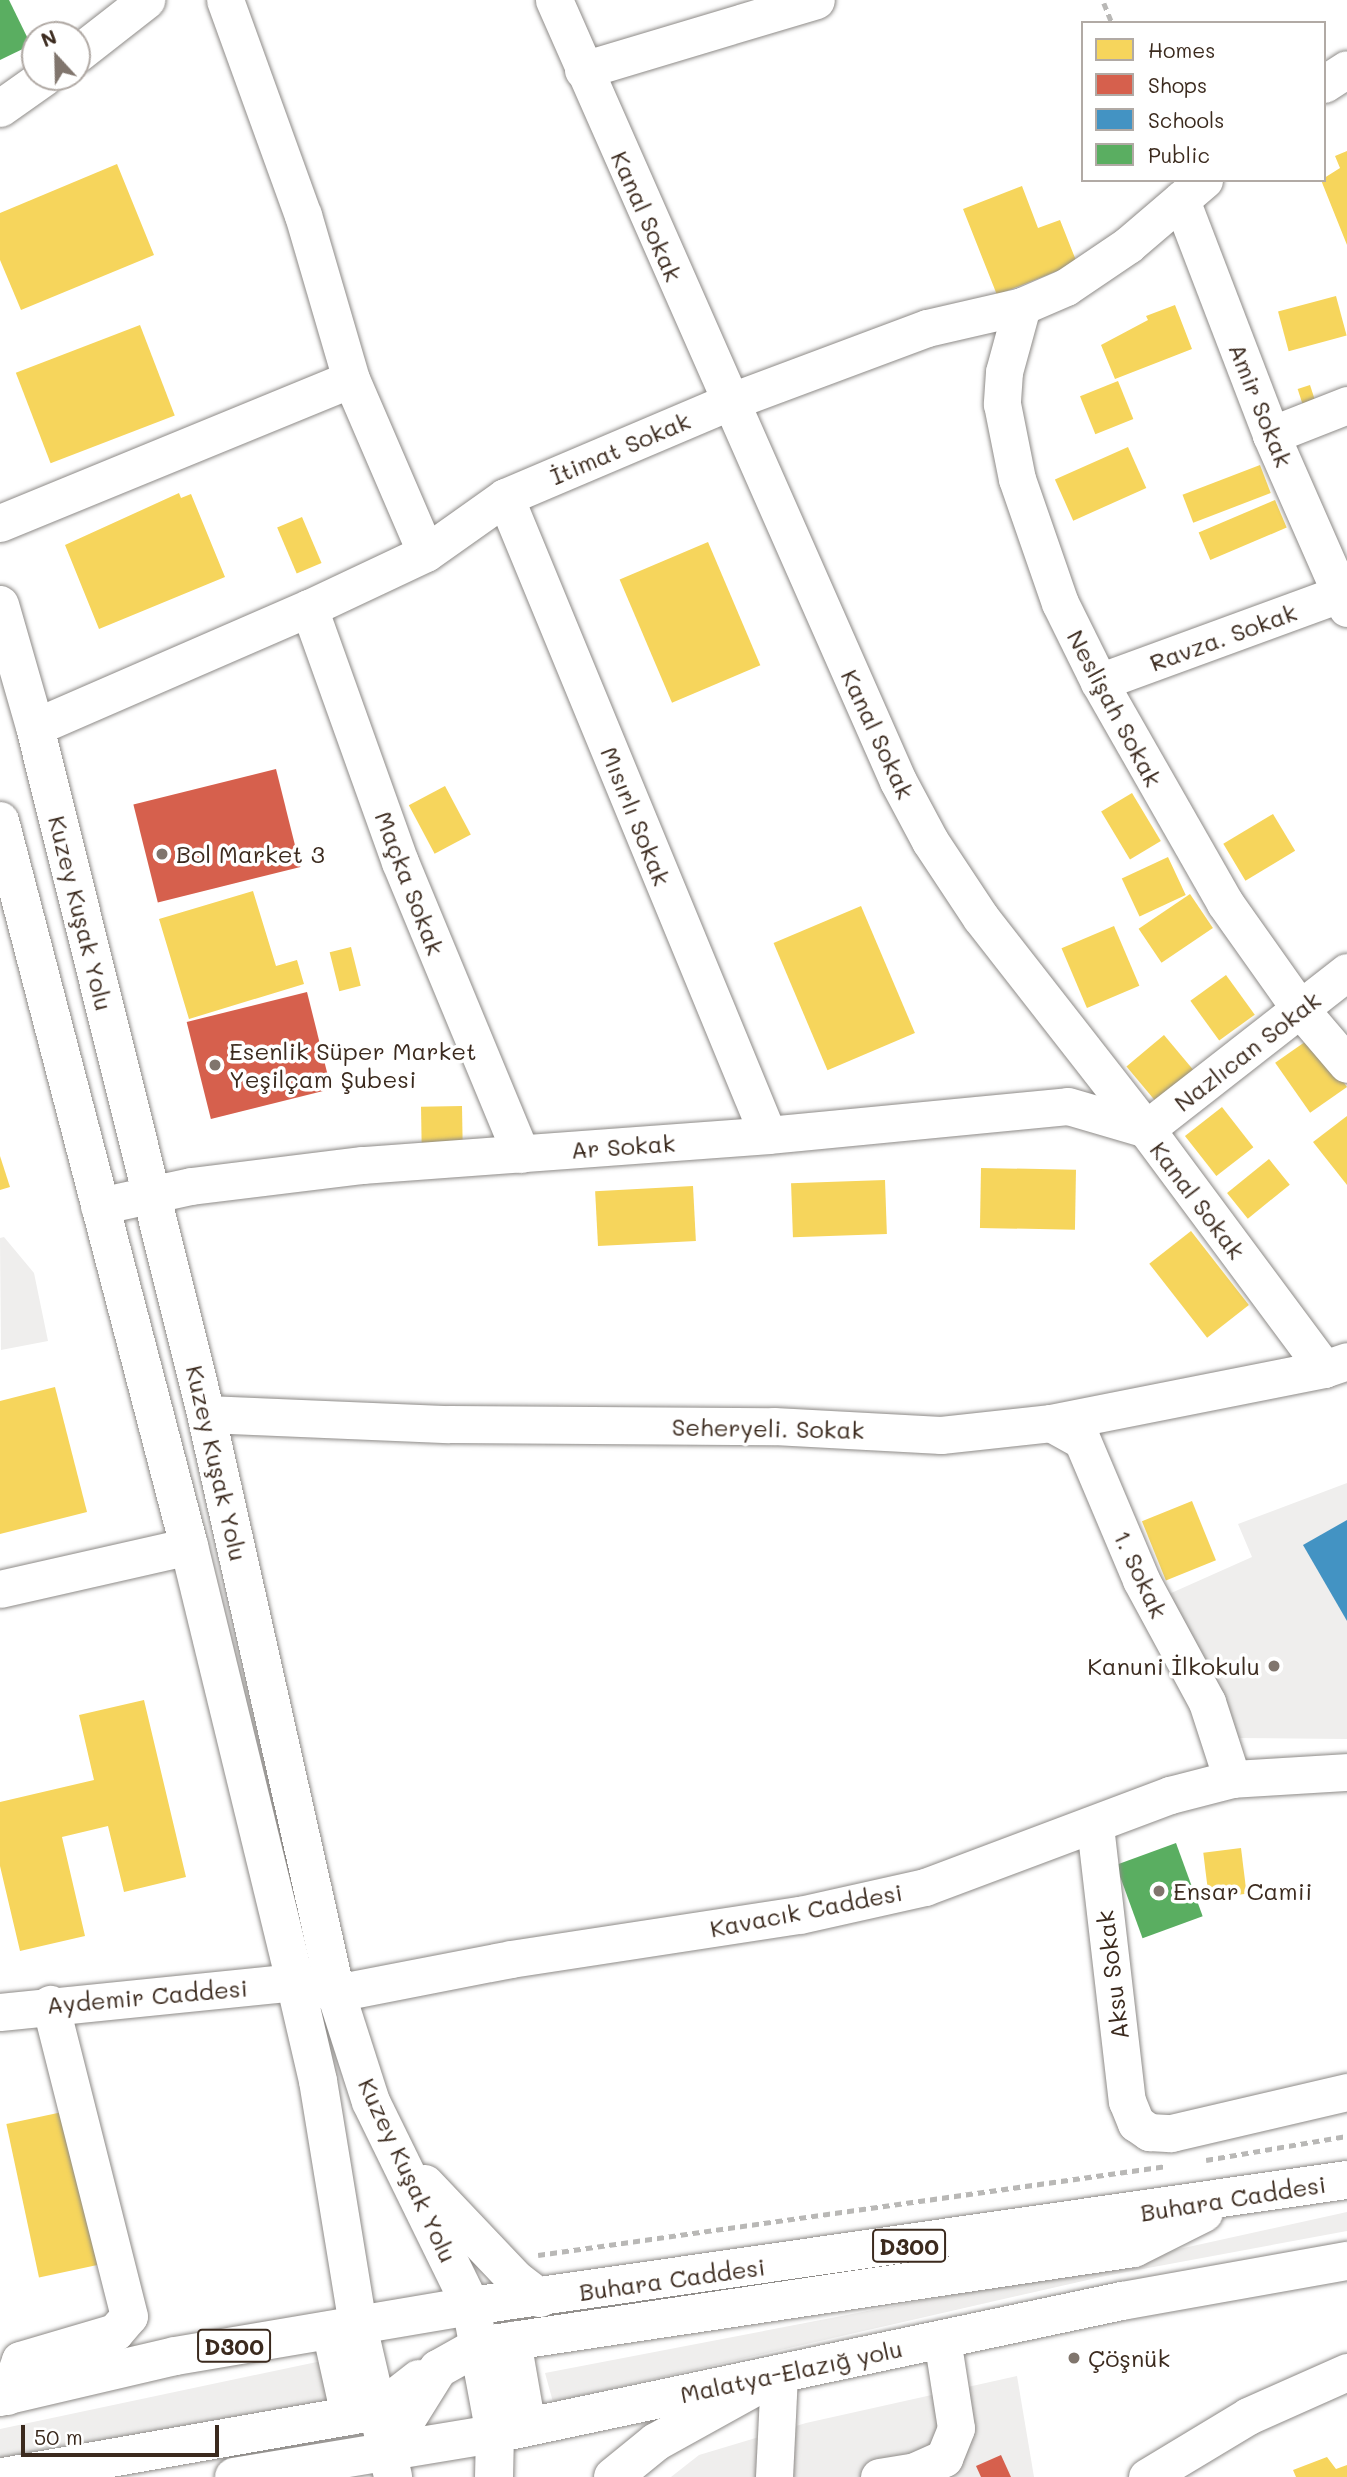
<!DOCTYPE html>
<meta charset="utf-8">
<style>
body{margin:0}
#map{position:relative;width:1347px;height:2477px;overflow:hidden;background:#fff;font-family:Mali,sans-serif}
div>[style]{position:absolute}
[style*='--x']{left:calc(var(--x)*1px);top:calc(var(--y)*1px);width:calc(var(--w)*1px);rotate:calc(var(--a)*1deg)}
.built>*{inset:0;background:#efeeed}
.homes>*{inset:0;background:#f6d55c;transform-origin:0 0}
.shops>*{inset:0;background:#d6604d;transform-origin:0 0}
.schools>*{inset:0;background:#4393c3}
.public>*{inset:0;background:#5aae61;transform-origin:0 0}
.path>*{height:4.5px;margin-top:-2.25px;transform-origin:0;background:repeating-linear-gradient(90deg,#b9b8b6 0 7px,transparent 0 12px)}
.roads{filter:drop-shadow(0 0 2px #8e8b88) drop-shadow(0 0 2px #8e8b88)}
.minor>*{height:37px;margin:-18.5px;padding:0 18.5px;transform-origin:18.5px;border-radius:18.5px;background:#fff}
.major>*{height:38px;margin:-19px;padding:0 19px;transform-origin:19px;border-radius:19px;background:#fff}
.highway>*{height:38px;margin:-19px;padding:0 19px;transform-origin:19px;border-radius:19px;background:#fff}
.dots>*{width:19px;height:19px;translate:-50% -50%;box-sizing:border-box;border:4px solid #fff;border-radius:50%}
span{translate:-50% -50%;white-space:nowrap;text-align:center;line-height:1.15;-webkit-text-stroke:7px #fff;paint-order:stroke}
.shield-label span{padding:2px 5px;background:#fff;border:2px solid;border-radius:5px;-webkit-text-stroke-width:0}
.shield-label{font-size:23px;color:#3b2a1e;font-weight:700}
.street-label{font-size:24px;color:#3b2a1e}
.poi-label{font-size:24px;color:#3b2a1e}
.left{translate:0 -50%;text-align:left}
.right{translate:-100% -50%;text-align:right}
.legend{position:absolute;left:1081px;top:21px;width:245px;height:161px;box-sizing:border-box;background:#fff;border:2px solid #b1aaa5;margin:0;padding:9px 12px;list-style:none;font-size:21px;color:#3b2a1e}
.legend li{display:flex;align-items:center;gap:14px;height:35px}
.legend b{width:35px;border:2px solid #b1aaa5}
.north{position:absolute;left:21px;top:21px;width:70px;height:70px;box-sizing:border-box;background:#fff;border:2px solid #b1aaa5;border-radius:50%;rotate:338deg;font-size:19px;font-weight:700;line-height:28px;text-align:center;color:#3b2a1e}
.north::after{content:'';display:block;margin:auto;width:24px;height:32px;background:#80756d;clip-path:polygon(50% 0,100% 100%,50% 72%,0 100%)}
.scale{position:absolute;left:21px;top:2425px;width:198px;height:32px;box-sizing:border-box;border:4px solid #3b2a1e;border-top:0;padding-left:9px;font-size:21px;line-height:24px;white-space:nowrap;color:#3b2a1e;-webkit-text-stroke:5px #fff;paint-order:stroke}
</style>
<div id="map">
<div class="built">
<i style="clip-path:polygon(4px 1237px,34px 1273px,48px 1341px,1px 1350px,0 1238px)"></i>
<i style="clip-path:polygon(1347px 1483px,1347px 1739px,1231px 1738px,1169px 1594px,1252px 1557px,1238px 1524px)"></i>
<i style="clip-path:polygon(1347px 2212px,1347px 2231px,1105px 2276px,553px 2402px,545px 2373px,1102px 2266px)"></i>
<i style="clip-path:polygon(331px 2359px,336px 2400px,0 2461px,0 2429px)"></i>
<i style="clip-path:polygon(1017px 2376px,1034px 2477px,671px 2477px,699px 2455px,806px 2423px)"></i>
</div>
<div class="homes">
<i style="clip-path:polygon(1347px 151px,1347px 245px,1321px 180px,1340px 168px,1335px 156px)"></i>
<i style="clip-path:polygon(117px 164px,154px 255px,21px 310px,0 260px,0 213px)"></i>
<i style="clip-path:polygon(1022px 186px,1038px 228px,1060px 220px,1077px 263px,997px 295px,963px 209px)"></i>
<i style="left:1336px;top:296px;width:41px;height:60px;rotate:75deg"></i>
<i style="clip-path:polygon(1175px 305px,1192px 349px,1115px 379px,1101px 345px,1148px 320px,1146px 316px)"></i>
<i style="left:140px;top:325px;width:97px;height:133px;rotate:69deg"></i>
<i style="left:1118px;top:381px;width:41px;height:41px;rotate:68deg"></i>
<i style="left:1310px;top:385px;width:19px;height:13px;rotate:72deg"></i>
<i style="left:1128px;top:447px;width:45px;height:80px;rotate:66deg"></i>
<i style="left:1260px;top:465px;width:30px;height:83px;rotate:69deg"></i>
<i style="clip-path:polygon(179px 493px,181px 498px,191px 494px,225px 577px,99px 629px,65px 545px)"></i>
<i style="left:1275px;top:500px;width:30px;height:83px;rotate:67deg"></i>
<i style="left:302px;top:517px;width:50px;height:27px;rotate:67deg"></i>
<i style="left:708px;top:542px;width:134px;height:96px;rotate:67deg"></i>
<i style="left:445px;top:786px;width:55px;height:41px;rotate:62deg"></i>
<i style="left:1132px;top:793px;width:56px;height:36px;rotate:59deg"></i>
<i style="left:1273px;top:814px;width:43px;height:58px;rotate:59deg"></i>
<i style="left:1168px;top:857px;width:42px;height:51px;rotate:65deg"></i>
<i style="clip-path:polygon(253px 891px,276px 966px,297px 960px,304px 984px,189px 1019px,159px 919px)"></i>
<i style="left:1190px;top:894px;width:41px;height:62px;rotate:56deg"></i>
<i style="left:861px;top:906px;width:138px;height:95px;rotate:67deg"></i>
<i style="left:1114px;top:926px;width:65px;height:57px;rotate:67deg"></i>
<i style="left:351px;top:947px;width:40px;height:22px;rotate:76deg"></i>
<i style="left:1226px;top:975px;width:49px;height:44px;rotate:54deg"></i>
<i style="left:1164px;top:1035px;width:47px;height:49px;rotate:50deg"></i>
<i style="left:1312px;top:1037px;width:61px;height:45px;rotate:55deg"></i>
<i style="left:462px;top:1106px;width:41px;height:41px;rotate:89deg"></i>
<i style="left:1222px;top:1107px;width:51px;height:47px;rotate:52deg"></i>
<i style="clip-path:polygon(1347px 1116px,1347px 1185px,1313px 1142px)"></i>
<i style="clip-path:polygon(0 1156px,10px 1187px,0 1190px)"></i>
<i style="left:1269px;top:1159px;width:33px;height:54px;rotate:51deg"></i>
<i style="left:981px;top:1168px;width:95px;height:60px;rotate:1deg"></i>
<i style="left:885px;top:1180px;width:54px;height:94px;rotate:88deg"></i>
<i style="left:693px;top:1186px;width:55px;height:98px;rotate:87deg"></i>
<i style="left:1191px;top:1231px;width:94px;height:53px;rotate:52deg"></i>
<i style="clip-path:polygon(55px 1387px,87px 1512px,0 1534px,0 1401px)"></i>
<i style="left:1192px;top:1501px;width:64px;height:54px;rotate:68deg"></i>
<i style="clip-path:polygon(144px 1700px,186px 1877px,124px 1892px,108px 1826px,62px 1837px,85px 1936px,20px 1951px,0 1866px,0 1802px,94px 1780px,79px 1715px)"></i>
<i style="left:1241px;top:1848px;width:46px;height:38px;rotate:83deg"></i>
<i style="left:67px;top:2111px;width:157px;height:62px;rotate:78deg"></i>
<i style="clip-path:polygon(1327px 2457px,1336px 2469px,1347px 2465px,1347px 2477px,1296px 2477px,1293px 2470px)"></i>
</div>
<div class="shops">
<i style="left:276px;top:769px;width:101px;height:147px;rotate:76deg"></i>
<i style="left:307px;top:992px;width:100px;height:124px;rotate:76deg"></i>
<i style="clip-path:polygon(1001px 2455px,1011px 2477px,981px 2477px,976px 2466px)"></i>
</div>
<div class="schools">
<i style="clip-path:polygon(1347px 1520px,1347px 1621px,1303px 1545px)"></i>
</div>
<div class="public">
<i style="clip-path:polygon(0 0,9px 0,31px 45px,0 60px)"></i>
<i style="left:1176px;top:1843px;width:78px;height:64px;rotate:70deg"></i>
</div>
<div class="path">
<i style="--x:1104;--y:3;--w:22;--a:68"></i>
<i style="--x:1206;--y:2160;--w:143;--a:-9.7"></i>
<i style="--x:538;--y:2255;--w:635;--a:-8.05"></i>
</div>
<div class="roads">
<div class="minor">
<i style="--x:225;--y:0;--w:229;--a:70.1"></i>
<i style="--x:303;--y:215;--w:171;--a:73.7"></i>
<i style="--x:351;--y:379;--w:189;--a:66.7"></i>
<i style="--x:554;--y:0;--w:853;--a:66.23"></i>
<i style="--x:898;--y:781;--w:68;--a:61.9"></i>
<i style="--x:930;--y:841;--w:92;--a:56.5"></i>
<i style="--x:981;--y:918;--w:268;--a:52"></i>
<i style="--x:1146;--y:1129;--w:299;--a:53.4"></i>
<i style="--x:1324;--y:1369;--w:24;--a:-19"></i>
<i style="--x:77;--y:54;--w:88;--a:-38"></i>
<i style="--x:583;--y:70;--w:243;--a:-16.7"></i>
<i style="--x:1324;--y:84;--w:27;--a:-33"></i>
<i style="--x:0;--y:108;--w:54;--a:-35.2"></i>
<i style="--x:1181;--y:200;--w:252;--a:69"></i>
<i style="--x:1271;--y:435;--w:189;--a:66.3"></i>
<i style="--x:1022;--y:306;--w:68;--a:105.3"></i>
<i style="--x:1004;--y:372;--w:32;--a:94"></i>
<i style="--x:1002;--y:404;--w:76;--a:78.7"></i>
<i style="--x:1017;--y:479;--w:131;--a:70.9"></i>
<i style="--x:1060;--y:603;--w:88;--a:63.7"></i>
<i style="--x:1099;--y:682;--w:254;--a:60.3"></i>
<i style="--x:1225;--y:903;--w:130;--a:54.7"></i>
<i style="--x:1300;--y:1009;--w:72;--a:49.5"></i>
<i style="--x:1271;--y:435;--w:82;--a:-21.5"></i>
<i style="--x:505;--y:497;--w:690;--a:67.6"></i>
<i style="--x:0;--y:523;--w:379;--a:-22.3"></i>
<i style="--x:309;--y:608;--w:270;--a:70.3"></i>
<i style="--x:400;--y:862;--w:316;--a:67.5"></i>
<i style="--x:1099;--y:682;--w:264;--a:-20.1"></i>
<i style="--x:35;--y:727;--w:299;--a:-23.5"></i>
<i style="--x:309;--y:608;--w:129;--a:-25.2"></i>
<i style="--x:426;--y:553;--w:97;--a:-35.3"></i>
<i style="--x:505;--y:497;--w:243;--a:-23"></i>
<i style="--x:729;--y:402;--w:211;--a:-20.5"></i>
<i style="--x:927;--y:328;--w:98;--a:-13"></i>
<i style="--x:1022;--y:306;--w:48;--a:-23.4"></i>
<i style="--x:1066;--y:287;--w:75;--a:-34.1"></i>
<i style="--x:1128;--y:245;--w:100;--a:-40.5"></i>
<i style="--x:99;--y:1206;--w:94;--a:-12.3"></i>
<i style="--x:191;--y:1186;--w:173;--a:-7"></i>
<i style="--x:363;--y:1165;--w:406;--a:-4.2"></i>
<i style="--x:768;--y:1135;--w:301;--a:-5.5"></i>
<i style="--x:1068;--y:1106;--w:81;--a:16.4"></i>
<i style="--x:1146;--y:1129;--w:255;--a:-38"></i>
<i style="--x:206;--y:1414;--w:243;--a:2.4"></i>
<i style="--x:449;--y:1424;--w:325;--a:0.4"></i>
<i style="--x:774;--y:1426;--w:167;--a:3.1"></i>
<i style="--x:941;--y:1435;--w:111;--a:-6.2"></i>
<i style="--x:1051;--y:1423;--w:278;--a:-11.2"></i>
<i style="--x:1051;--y:1423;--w:35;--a:29"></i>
<i style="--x:1082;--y:1440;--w:152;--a:67.1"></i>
<i style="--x:1141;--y:1580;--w:139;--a:61.6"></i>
<i style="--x:1207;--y:1702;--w:81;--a:72"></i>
<i style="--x:0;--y:1589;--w:194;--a:-12.8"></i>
<i style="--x:1095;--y:1826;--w:277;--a:83.4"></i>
<i style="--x:1127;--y:2101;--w:24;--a:68"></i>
<i style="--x:1136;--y:2123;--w:16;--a:35"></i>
<i style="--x:1149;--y:2132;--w:22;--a:3"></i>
<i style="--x:1171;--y:2133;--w:181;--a:-13.1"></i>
<i style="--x:0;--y:2012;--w:297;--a:-5.8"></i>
<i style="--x:295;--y:1982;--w:42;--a:15"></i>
<i style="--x:336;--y:1993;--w:178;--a:-11"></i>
<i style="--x:511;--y:1959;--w:292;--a:-8.7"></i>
<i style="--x:800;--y:1915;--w:128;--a:-12.6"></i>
<i style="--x:925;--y:1887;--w:262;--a:-20.6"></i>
<i style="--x:1170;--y:1795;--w:64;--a:-14.5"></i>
<i style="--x:1232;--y:1779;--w:115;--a:-3.5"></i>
<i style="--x:7;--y:2396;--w:38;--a:-70"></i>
<i style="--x:20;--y:2360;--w:99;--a:-16.4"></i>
<i style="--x:115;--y:2332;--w:21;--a:-49"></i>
<i style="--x:129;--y:2316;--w:322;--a:-104.2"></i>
<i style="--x:774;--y:2477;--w:103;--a:-87.2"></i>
<i style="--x:879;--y:2477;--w:36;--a:-9"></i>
<i style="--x:915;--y:2471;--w:32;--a:-24"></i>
<i style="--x:944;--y:2458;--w:32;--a:-68"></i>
<i style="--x:956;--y:2428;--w:90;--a:-98.9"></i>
<i style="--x:1147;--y:2477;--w:118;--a:-31.1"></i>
<i style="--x:1248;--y:2416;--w:108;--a:-24"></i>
</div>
<div class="major">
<i style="--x:0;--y:605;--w:127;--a:74"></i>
<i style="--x:35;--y:727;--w:708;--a:76.02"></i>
<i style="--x:206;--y:1414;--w:593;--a:77.35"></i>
<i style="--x:336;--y:1993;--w:114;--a:72.2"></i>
<i style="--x:371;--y:2102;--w:227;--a:63.9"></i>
<i style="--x:471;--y:2306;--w:130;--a:79.4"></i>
<i style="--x:495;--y:2434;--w:43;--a:91.3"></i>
<i style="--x:0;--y:821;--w:749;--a:75.39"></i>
<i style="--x:189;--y:1546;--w:449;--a:76.3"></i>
<i style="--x:295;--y:1982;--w:102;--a:76.9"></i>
<i style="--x:318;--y:2081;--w:248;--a:80.7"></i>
<i style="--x:358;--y:2326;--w:155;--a:76.9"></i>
<i style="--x:425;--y:2184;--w:132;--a:46.5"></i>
<i style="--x:516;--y:2280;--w:30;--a:37"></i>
<i style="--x:613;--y:2477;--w:55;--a:-39.1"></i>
<i style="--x:656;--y:2442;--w:128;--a:-29"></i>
</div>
<div class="highway">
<i style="--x:331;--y:2330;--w:88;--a:77.5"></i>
<i style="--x:512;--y:2341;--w:87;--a:80.1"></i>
<i style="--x:0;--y:2397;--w:180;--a:-13.2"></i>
<i style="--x:175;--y:2356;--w:300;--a:-9.6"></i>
<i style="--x:471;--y:2306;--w:885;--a:-8.19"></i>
<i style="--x:387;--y:2451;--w:97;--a:-58.1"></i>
<i style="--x:438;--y:2369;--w:47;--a:-29.3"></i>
<i style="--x:479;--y:2346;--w:662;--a:-8.51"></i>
<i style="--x:1134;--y:2248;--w:78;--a:-26.6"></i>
<i style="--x:3;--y:2477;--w:381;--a:-10"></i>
<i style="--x:378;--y:2411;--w:52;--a:-38"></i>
<i style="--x:234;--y:2477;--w:265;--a:-9.4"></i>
<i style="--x:495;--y:2434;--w:641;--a:-11.98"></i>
<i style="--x:1122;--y:2301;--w:229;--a:-10.1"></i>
</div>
</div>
<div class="dots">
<i style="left:162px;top:854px;background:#80756d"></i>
<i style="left:215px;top:1065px;background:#80756d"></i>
<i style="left:1274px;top:1666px;background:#80756d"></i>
<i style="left:1159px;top:1891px;background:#80756d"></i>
<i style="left:1074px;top:2358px;background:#80756d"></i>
</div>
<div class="shield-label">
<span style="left:909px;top:2246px">D300</span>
<span style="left:234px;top:2346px">D300</span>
</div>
<div class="street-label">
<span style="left:647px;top:216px;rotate:66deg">Kanal Sokak</span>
<span style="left:1261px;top:405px;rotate:68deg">Amir Sokak</span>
<span style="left:620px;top:448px;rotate:-23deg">İtimat Sokak</span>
<span style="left:1223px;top:637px;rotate:-20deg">Ravza. Sokak</span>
<span style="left:1115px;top:708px;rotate:62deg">Neslişah Sokak</span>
<span style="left:878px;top:734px;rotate:65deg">Kanal Sokak</span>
<span style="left:636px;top:816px;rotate:68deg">Mısırlı Sokak</span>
<span style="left:410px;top:883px;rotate:69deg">Maçka Sokak</span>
<span style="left:81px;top:913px;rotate:76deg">Kuzey Kuşak Yolu</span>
<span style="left:1247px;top:1051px;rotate:-38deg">Nazlıcan Sokak</span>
<span style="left:623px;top:1146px;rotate:-4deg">Ar Sokak</span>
<span style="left:1198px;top:1200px;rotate:53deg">Kanal Sokak</span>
<span style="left:768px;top:1428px;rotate:1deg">Seheryeli. Sokak</span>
<span style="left:217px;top:1463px;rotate:77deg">Kuzey Kuşak Yolu</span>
<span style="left:1141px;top:1574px;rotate:65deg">1. Sokak</span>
<span style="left:806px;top:1910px;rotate:-11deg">Kavacık Caddesi</span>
<span style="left:1112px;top:1975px;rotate:-97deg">Aksu Sokak</span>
<span style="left:147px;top:1996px;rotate:-5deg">Aydemir Caddesi</span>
<span style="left:408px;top:2170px;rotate:65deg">Kuzey Kuşak Yolu</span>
<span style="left:1233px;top:2198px;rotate:-9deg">Buhara Caddesi</span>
<span style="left:672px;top:2279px;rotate:-8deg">Buhara Caddesi</span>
<span style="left:791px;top:2371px;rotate:-12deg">Malatya-Elazığ yolu</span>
</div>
<div class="poi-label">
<span class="left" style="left:176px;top:854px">Bol Market 3</span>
<span class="left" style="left:229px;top:1065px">Esenlik Süper Market<br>Yeşilçam Şubesi</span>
<span class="right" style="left:1260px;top:1666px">Kanuni İlkokulu</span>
<span class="left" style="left:1173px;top:1891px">Ensar Camii</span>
<span class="left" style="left:1088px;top:2358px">Çöşnük</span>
</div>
<ul class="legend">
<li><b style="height:19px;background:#f6d55c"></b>Homes</li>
<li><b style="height:19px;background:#d6604d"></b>Shops</li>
<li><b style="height:19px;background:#4393c3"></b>Schools</li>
<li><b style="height:19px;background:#5aae61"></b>Public</li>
</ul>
<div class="north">N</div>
<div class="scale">50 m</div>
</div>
